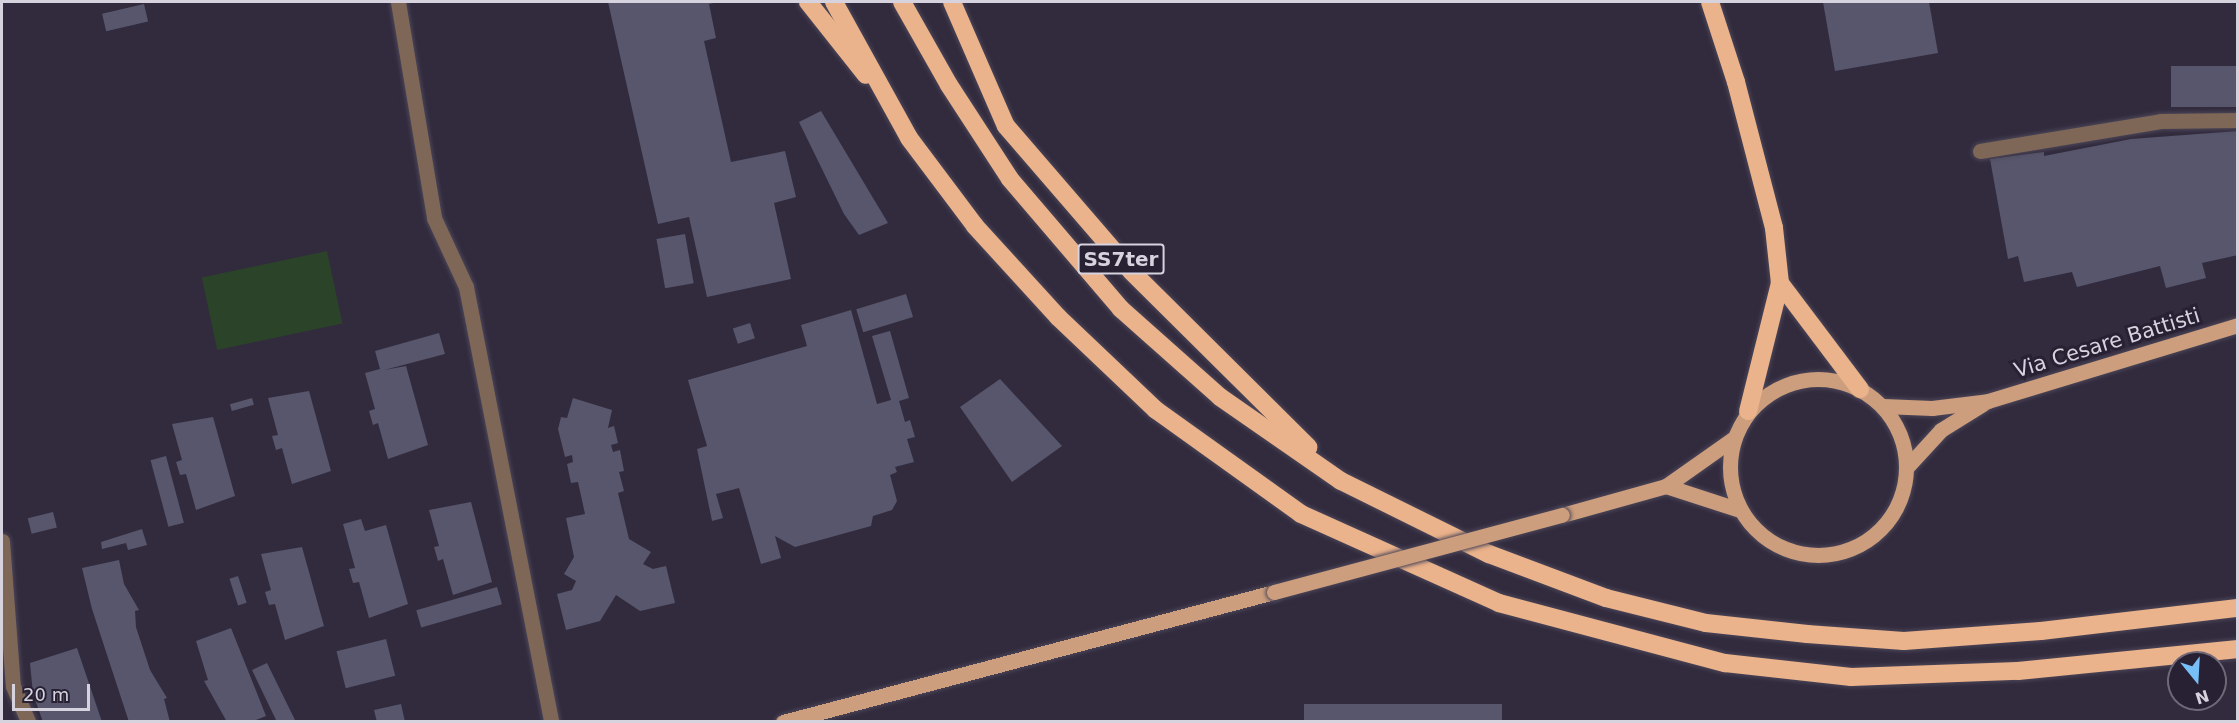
<!DOCTYPE html>
<style>
body{margin:0}
#map{position:relative;width:2239px;height:723px;overflow:hidden;background:#322b3e;font-family:"DejaVu Sans",sans-serif}
div>[style]{position:absolute}
[style*='--x']{left:calc(var(--x)*1px);top:calc(var(--y)*1px);width:calc(var(--w)*1px);rotate:calc(var(--a)*1deg)}
.green>*{inset:0;background:#2b4328;transform-origin:0 0}
.building>*{inset:0;background:#57566c;transform-origin:0 0}
.roads{filter:drop-shadow(0 0 2px #4c4658) drop-shadow(0 0 2px #4c4658)}
.minor>*{height:15px;margin:-7.5px;padding:0 7.5px;transform-origin:7.5px;border-radius:7.5px;background:#7e6757}
.major>*{height:15px;margin:-7.5px;padding:0 7.5px;transform-origin:7.5px;border-radius:7.5px;background:#cc9e7d}
.major>.ring{margin:-7.5px;padding:0;box-sizing:content-box;background:none;border:15px solid #cc9e7d;border-radius:50%}
.highway>*{height:18px;margin:-9px;padding:0 9px;transform-origin:9px;border-radius:9px;background:#ebb38b}
.bridges{filter:drop-shadow(0 0 2px #4c4658) drop-shadow(0 0 2px #4c4658)}
.major-bridge>*{height:15px;margin:-7.5px;padding:0 7.5px;transform-origin:7.5px;border-radius:7.5px;background:#cc9e7d}
span{translate:-50% -50%;white-space:nowrap;text-align:center;line-height:1.15;-webkit-text-stroke:6px #282134;paint-order:stroke}
.shield-label span{padding:2px 4px;background:#282134;border:2px solid;border-radius:4px;-webkit-text-stroke-width:0}
.shield-label{font-size:20px;color:#d6d2de;font-weight:700}
.street-label{font-size:21px;color:#d6d2de}
.frame{position:absolute;inset:0;border:3px solid #d6d2de;pointer-events:none}
.north{position:absolute;left:2167px;top:651px;width:60px;height:60px;box-sizing:border-box;background:#282134;border:2px solid #6e6878;border-radius:50%;rotate:162deg;font-size:16px;font-weight:700;line-height:24px;text-align:center;color:#d6d2de}
.north::after{content:'';display:block;margin:auto;width:21px;height:27px;background:#77bff7;clip-path:polygon(50% 0,100% 100%,50% 72%,0 100%)}
.scale{position:absolute;left:12px;top:684px;width:78px;height:27px;box-sizing:border-box;border:3px solid #d6d2de;border-top:0;padding-left:8px;font-size:18px;line-height:21px;white-space:nowrap;color:#d6d2de;-webkit-text-stroke:4px #282134;paint-order:stroke}
</style>
<div id="map">
<div class="green">
<i style="left:327px;top:251px;width:74px;height:128px;rotate:78deg"></i>
</div>
<div class="building">
<i style="clip-path:polygon(608px 2px,718px 2px,709px 4px,716px 38px,704px 41px,731px 162px,785px 151px,796px 197px,774px 203px,791px 279px,707px 297px,689px 217px,658px 224px)"></i>
<i style="clip-path:polygon(1823px 2px,1929px 2px,1938px 53px,1835px 71px)"></i>
<i style="left:144px;top:4px;width:18px;height:43px;rotate:77deg"></i>
<i style="left:2238px;top:66px;width:41px;height:67px;rotate:90deg"></i>
<i style="clip-path:polygon(821px 111px,888px 223px,859px 235px,844px 214px,799px 122px)"></i>
<i style="clip-path:polygon(2238px 131px,2238px 255px,2202px 263px,2206px 278px,2166px 288px,2160px 266px,2077px 287px,2072px 272px,2024px 282px,2018px 256px,2008px 259px,1990px 159px,2044px 152px,2044px 156px,2131px 139px)"></i>
<i style="left:685px;top:234px;width:50px;height:29px;rotate:80deg"></i>
<i style="left:906px;top:294px;width:24px;height:52px;rotate:73deg"></i>
<i style="clip-path:polygon(851px 310px,877px 404px,891px 400px,872px 336px,890px 331px,909px 398px,899px 401px,905px 422px,910px 420px,915px 437px,907px 439px,914px 462px,895px 467px,897px 472px,890px 475px,897px 501px,892px 510px,873px 516px,871px 526px,795px 547px,775px 536px,781px 558px,761px 564px,739px 488px,716px 494px,723px 518px,712px 521px,697px 449px,707px 446px,688px 380px,807px 346px,801px 325px)"></i>
<i style="left:750px;top:323px;width:16px;height:18px;rotate:72deg"></i>
<i style="clip-path:polygon(439px 333px,445px 354px,384px 370px,406px 366px,428px 445px,388px 459px,378px 423px,373px 425px,369px 411px,375px 409px,365px 373px,380px 369px,375px 351px)"></i>
<i style="clip-path:polygon(1000px 379px,1062px 446px,1012px 482px,960px 407px)"></i>
<i style="clip-path:polygon(309px 391px,331px 471px,292px 484px,282px 448px,276px 450px,272px 436px,278px 435px,268px 398px)"></i>
<i style="left:252px;top:398px;width:7px;height:23px;rotate:74deg"></i>
<i style="clip-path:polygon(573px 398px,612px 410px,608px 428px,614px 426px,618px 443px,611px 445px,613px 452px,620px 450px,624px 471px,619px 472px,624px 491px,618px 493px,629px 539px,651px 552px,643px 564px,653px 569px,666px 566px,675px 603px,640px 611px,616px 595px,600px 621px,566px 630px,557px 594px,572px 590px,576px 581px,564px 574px,574px 557px,566px 518px,585px 514px,578px 482px,571px 483px,567px 464px,573px 462px,572px 455px,565px 457px,558px 429px,561px 417px,567px 418px)"></i>
<i style="clip-path:polygon(213px 417px,235px 496px,196px 510px,186px 474px,180px 475px,176px 462px,182px 460px,172px 424px)"></i>
<i style="left:166px;top:456px;width:69px;height:16px;rotate:75deg"></i>
<i style="clip-path:polygon(471px 502px,492px 582px,453px 595px,443px 559px,438px 561px,434px 547px,439px 546px,429px 510px)"></i>
<i style="left:53px;top:512px;width:16px;height:26px;rotate:76deg"></i>
<i style="clip-path:polygon(361px 519px,365px 531px,386px 525px,408px 604px,369px 618px,359px 582px,353px 583px,349px 569px,355px 568px,343px 524px)"></i>
<i style="clip-path:polygon(142px 529px,147px 545px,128px 550px,126px 543px,102px 549px,101px 542px)"></i>
<i style="clip-path:polygon(302px 547px,324px 626px,285px 640px,275px 604px,269px 605px,265px 592px,271px 590px,261px 554px)"></i>
<i style="clip-path:polygon(119px 560px,124px 584px,139px 610px,135px 611px,136px 627px,150px 670px,167px 698px,164px 699px,170px 722px,129px 722px,92px 609px,82px 568px)"></i>
<i style="left:238px;top:576px;width:28px;height:9px;rotate:72deg"></i>
<i style="left:497px;top:587px;width:18px;height:84px;rotate:74deg"></i>
<i style="clip-path:polygon(231px 628px,266px 716px,251px 722px,227px 722px,204px 681px,208px 680px,196px 641px)"></i>
<i style="left:386px;top:639px;width:38px;height:51px;rotate:76deg"></i>
<i style="clip-path:polygon(77px 648px,102px 722px,43px 722px,33px 694px,30px 663px)"></i>
<i style="clip-path:polygon(267px 663px,296px 722px,277px 722px,252px 670px)"></i>
<i style="clip-path:polygon(401px 704px,405px 722px,377px 722px,374px 710px)"></i>
<i style="left:1304px;top:704px;width:198px;height:18px"></i>
</div>
<div class="roads">
<div class="minor">
<i style="--x:398;--y:2;--w:219;--a:80.5"></i>
<i style="--x:434;--y:218;--w:76;--a:65.1"></i>
<i style="--x:466;--y:287;--w:443;--a:78.9"></i>
<i style="--x:1980;--y:151;--w:183;--a:-9.4"></i>
<i style="--x:2161;--y:121;--w:77;--a:-0.7"></i>
<i style="--x:2;--y:541;--w:145;--a:85.7"></i>
<i style="--x:13;--y:686;--w:39;--a:67"></i>
</div>
<div class="major">
<i class="ring" style="left:1730px;top:379px;width:161px;height:161px"></i>
<i style="--x:1883;--y:406;--w:49;--a:2.3"></i>
<i style="--x:1932;--y:408;--w:56;--a:-7.1"></i>
<i style="--x:1988;--y:401;--w:261;--a:-16.9"></i>
<i style="--x:1907;--y:467;--w:50;--a:-47.4"></i>
<i style="--x:1941;--y:430;--w:49;--a:-31.8"></i>
<i style="--x:1666;--y:486;--w:78;--a:18"></i>
<i style="--x:1562;--y:515;--w:108;--a:-15.6"></i>
<i style="--x:1666;--y:486;--w:83;--a:-35.2"></i>
<i style="--x:783;--y:722;--w:508;--a:-14.83"></i>
</div>
<div class="highway">
<i style="--x:808;--y:2;--w:93;--a:51.5"></i>
<i style="--x:834;--y:2;--w:155;--a:61.1"></i>
<i style="--x:909;--y:138;--w:110;--a:53.1"></i>
<i style="--x:975;--y:226;--w:123;--a:47.6"></i>
<i style="--x:1058;--y:317;--w:135;--a:43.5"></i>
<i style="--x:1156;--y:410;--w:178;--a:35.6"></i>
<i style="--x:1301;--y:514;--w:217;--a:24.2"></i>
<i style="--x:1499;--y:603;--w:234;--a:14.9"></i>
<i style="--x:1725;--y:663;--w:127;--a:6.3"></i>
<i style="--x:1851;--y:677;--w:167;--a:-2.1"></i>
<i style="--x:2018;--y:671;--w:221;--a:-5.7"></i>
<i style="--x:902;--y:2;--w:95;--a:60.5"></i>
<i style="--x:949;--y:85;--w:112;--a:57"></i>
<i style="--x:1010;--y:179;--w:171;--a:49.5"></i>
<i style="--x:1121;--y:309;--w:132;--a:41.6"></i>
<i style="--x:1220;--y:397;--w:147;--a:34.8"></i>
<i style="--x:1341;--y:481;--w:165;--a:26.3"></i>
<i style="--x:1489;--y:554;--w:125;--a:20.6"></i>
<i style="--x:1606;--y:598;--w:103;--a:14"></i>
<i style="--x:1706;--y:623;--w:102;--a:6.2"></i>
<i style="--x:1807;--y:634;--w:97;--a:4.1"></i>
<i style="--x:1904;--y:641;--w:137;--a:-4.2"></i>
<i style="--x:2041;--y:631;--w:198;--a:-6.7"></i>
<i style="--x:952;--y:2;--w:135;--a:66.5"></i>
<i style="--x:1006;--y:126;--w:191;--a:49.2"></i>
<i style="--x:1131;--y:271;--w:250;--a:44.8"></i>
<i style="--x:1710;--y:2;--w:84;--a:72"></i>
<i style="--x:1736;--y:82;--w:151;--a:75.4"></i>
<i style="--x:1774;--y:228;--w:55;--a:83.8"></i>
<i style="--x:1780;--y:283;--w:132;--a:104"></i>
<i style="--x:1780;--y:283;--w:133;--a:53"></i>
</div>
</div>
<div class="bridges">
<div class="major-bridge">
<i style="--x:1274;--y:592;--w:298;--a:-15"></i>
</div>
</div>
<div class="shield-label">
<span style="left:1121px;top:259px">SS7ter</span>
</div>
<div class="street-label">
<span style="left:2107px;top:343px;rotate:-17deg">Via Cesare Battisti</span>
</div>
<div class="frame"></div>
<div class="north">N</div>
<div class="scale">20 m</div>
</div>
